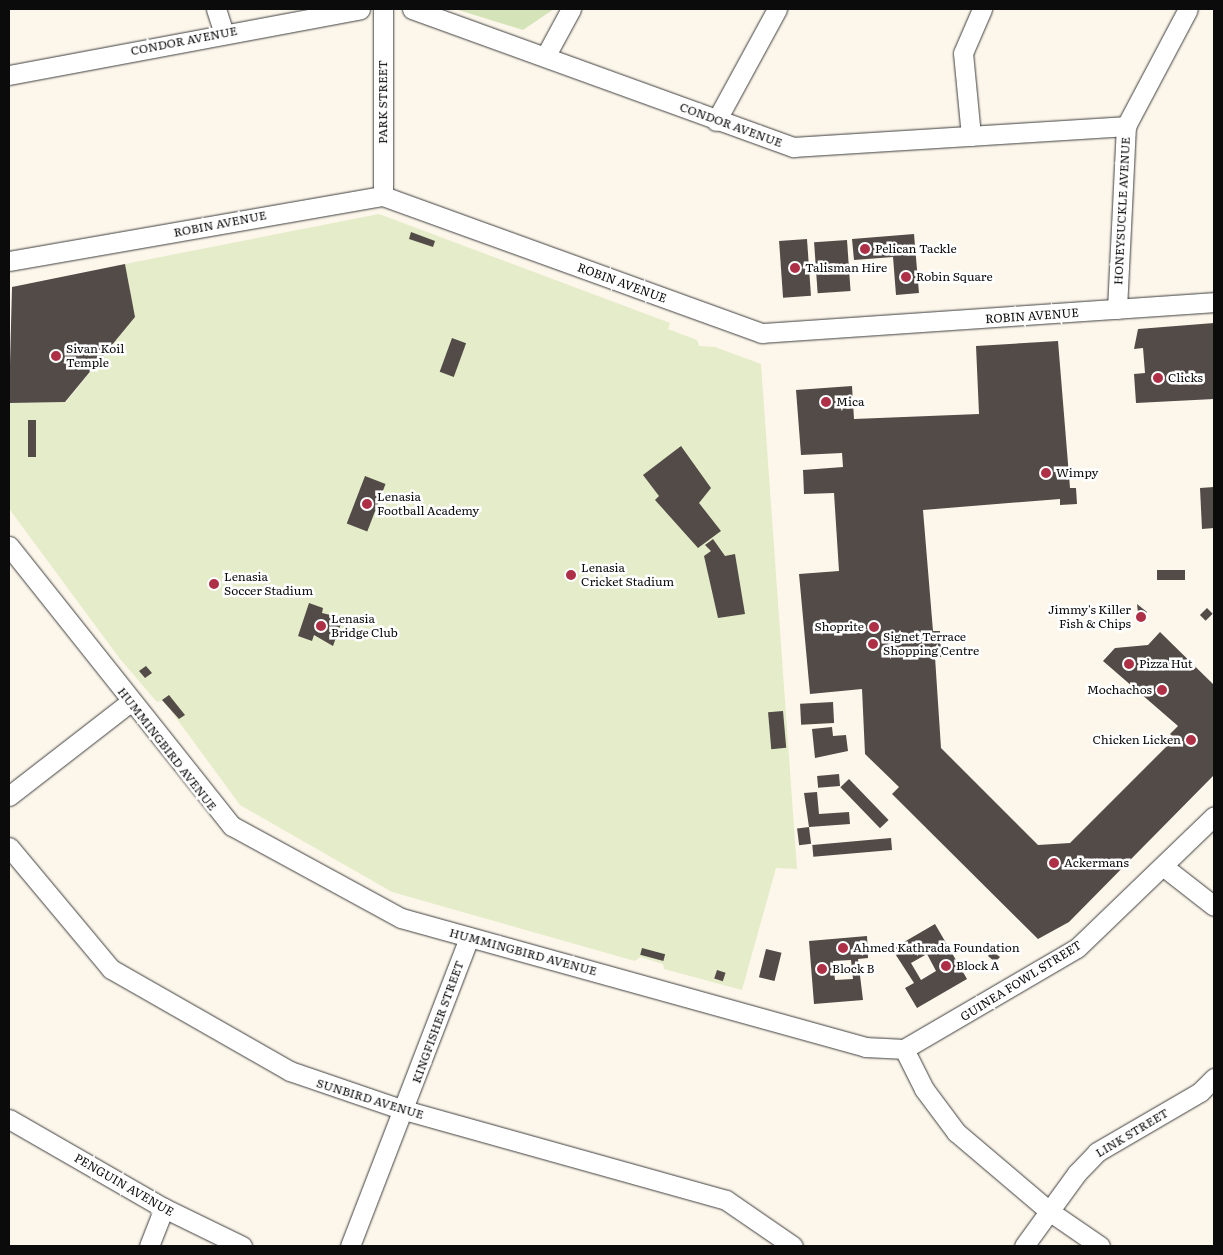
<!DOCTYPE html>
<style>
body{margin:0}
#map{position:relative;width:1223px;height:1255px;overflow:hidden;background:#fdf7eb;font-family:Literata,serif}
div>[style]{position:absolute}
[style*='--x']{left:calc(var(--x)*1px);top:calc(var(--y)*1px);width:calc(var(--w)*1px);rotate:calc(var(--a)*1deg)}
.green>*{inset:0;background:#d5e4b8}
.pitch>*{inset:0;background:#e5ecc9}
.building>*{inset:0;background:#534b48;transform-origin:0 0}
.roads{filter:drop-shadow(0 0 1px #3e3e3e) drop-shadow(0 0 1px #3e3e3e)}
.minor>*{height:19px;margin:-9.5px;padding:0 9.5px;transform-origin:9.5px;border-radius:9.5px;background:#fff}
.dots>*{width:14px;height:14px;translate:-50% -50%;box-sizing:border-box;border:2px solid #fff;border-radius:50%}
span{translate:-50% -50%;white-space:nowrap;text-align:center;line-height:1.15;-webkit-text-stroke:5px #fff;paint-order:stroke}
.street-label{font-size:12px;color:#0b0b0b}
.poi-label{font-size:12px;color:#0b0b0b}
.left{translate:0 -50%;text-align:left}
.right{translate:-100% -50%;text-align:right}
.frame{position:absolute;inset:0;border:10px solid #0b0b0b;pointer-events:none}
</style>
<div id="map">
<div class="green">
<i style="clip-path:polygon(455px 9px,554px 9px,523px 30px)"></i>
</div>
<div class="pitch">
<i style="clip-path:polygon(379px 214px,670px 323px,668px 329px,697px 340px,699px 346px,715px 347px,761px 364px,797px 869px,776px 868px,742px 990px,664px 969px,663px 964px,640px 957px,635px 961px,392px 892px,240px 805px,163px 700px,157px 702px,120px 659px,10px 510px,9px 403px,66px 402px,135px 317px,125px 264px)"></i>
</div>
<div class="building">
<i style="clip-path:polygon(411px 232px,435px 241px,433px 247px,409px 239px)"></i>
<i style="clip-path:polygon(914px 234px,919px 293px,896px 295px,893px 257px,854px 260px,852px 239px)"></i>
<i style="left:807px;top:239px;width:57px;height:28px;rotate:86deg"></i>
<i style="left:847px;top:240px;width:51px;height:33px;rotate:86deg"></i>
<i style="clip-path:polygon(125px 264px,135px 317px,65px 402px,9px 403px,12px 287px)"></i>
<i style="clip-path:polygon(1214px 323px,1214px 399px,1136px 403px,1134px 374px,1145px 373px,1143px 348px,1134px 349px,1138px 329px)"></i>
<i style="left:452px;top:338px;width:15px;height:36px;rotate:20deg"></i>
<i style="clip-path:polygon(1058px 341px,1070px 488px,1076px 488px,1077px 504px,1060px 505px,1060px 499px,923px 510px,933px 631px,940px 631px,941px 657px,935px 657px,941px 748px,1038px 845px,1070px 843px,1175px 738px,1170px 734px,1178px 726px,1103px 661px,1115px 648px,1148px 645px,1160px 632px,1214px 685px,1214px 775px,1069px 922px,1038px 939px,892px 794px,899px 787px,865px 754px,862px 689px,810px 694px,799px 574px,839px 571px,834px 493px,804px 494px,803px 470px,843px 467px,842px 453px,801px 455px,796px 390px,852px 386px,854px 419px,979px 414px,976px 346px)"></i>
<i style="left:28px;top:420px;width:8px;height:37px"></i>
<i style="clip-path:polygon(681px 446px,711px 488px,699px 503px,721px 531px,698px 548px,655px 500px,659px 496px,643px 475px)"></i>
<i style="left:365px;top:476px;width:22px;height:51px;rotate:21deg"></i>
<i style="clip-path:polygon(1214px 487px,1214px 528px,1202px 529px,1200px 488px)"></i>
<i style="clip-path:polygon(713px 539px,725px 556px,735px 554px,745px 614px,718px 618px,704px 556px,711px 551px,705px 545px)"></i>
<i style="left:1185px;top:570px;width:10px;height:28px;rotate:90deg"></i>
<i style="clip-path:polygon(309px 603px,323px 608px,322px 613px,343px 618px,333px 646px,314px 635px,312px 641px,298px 636px)"></i>
<i style="clip-path:polygon(1137px 604px,1147px 612px,1141px 622px,1139px 622px)"></i>
<i style="left:1207px;top:608px;width:8px;height:10px;rotate:45deg"></i>
<i style="clip-path:polygon(146px 666px,152px 673px,145px 678px,139px 671px)"></i>
<i style="clip-path:polygon(169px 695px,185px 715px,179px 719px,162px 700px)"></i>
<i style="left:833px;top:702px;width:21px;height:33px;rotate:87deg"></i>
<i style="left:783px;top:711px;width:37px;height:15px;rotate:85deg"></i>
<i style="clip-path:polygon(832px 727px,833px 736px,846px 735px,848px 751px,815px 758px,812px 729px)"></i>
<i style="left:839px;top:774px;width:12px;height:22px;rotate:85deg"></i>
<i style="left:849px;top:779px;width:57px;height:12px;rotate:46deg"></i>
<i style="clip-path:polygon(817px 792px,819px 814px,849px 812px,850px 824px,809px 827px,804px 793px)"></i>
<i style="left:809px;top:827px;width:17px;height:12px;rotate:83deg"></i>
<i style="left:891px;top:838px;width:12px;height:79px;rotate:85deg"></i>
<i style="clip-path:polygon(evenodd,935px 924px,967px 979px,917px 1008px,905px 988px,914px 983px,892px 949px,935px 924px,927px 954px,936px 971px,921px 980px,911px 963px,927px 954px)"></i>
<i style="clip-path:polygon(evenodd,867px 936px,868px 958px,858px 959px,863px 1000px,814px 1004px,809px 941px,867px 936px,851px 960px,853px 979px,835px 980px,833px 961px,851px 960px)"></i>
<i style="left:642px;top:948px;width:24px;height:7px;rotate:15deg"></i>
<i style="left:766px;top:949px;width:16px;height:29px;rotate:14deg"></i>
<i style="clip-path:polygon(992px 951px,1000px 957px,995px 962px,988px 956px)"></i>
<i style="left:717px;top:970px;width:9px;height:9px;rotate:18deg"></i>
</div>
<div class="roads">
<div class="minor">
<i style="--x:216;--y:9;--w:25;--a:72"></i>
<i style="--x:383;--y:9;--w:187;--a:90"></i>
<i style="--x:412;--y:9;--w:406;--a:19.9"></i>
<i style="--x:794;--y:147;--w:333;--a:-3.6"></i>
<i style="--x:545;--y:57;--w:55;--a:-61.6"></i>
<i style="--x:9;--y:75;--w:357;--a:-10.6"></i>
<i style="--x:716;--y:121;--w:128;--a:-61.4"></i>
<i style="--x:971;--y:136;--w:83;--a:-95.5"></i>
<i style="--x:963;--y:53;--w:48;--a:-66.6"></i>
<i style="--x:9;--y:261;--w:380;--a:-9.9"></i>
<i style="--x:383;--y:196;--w:403;--a:19.9"></i>
<i style="--x:762;--y:333;--w:453;--a:-3.9"></i>
<i style="--x:1117;--y:309;--w:183;--a:-87.2"></i>
<i style="--x:1126;--y:126;--w:132;--a:-62.1"></i>
<i style="--x:9;--y:546;--w:358;--a:51.5"></i>
<i style="--x:232;--y:826;--w:192;--a:28.6"></i>
<i style="--x:401;--y:918;--w:482;--a:15.5"></i>
<i style="--x:865;--y:1047;--w:39;--a:3"></i>
<i style="--x:904;--y:1049;--w:200;--a:-30.3"></i>
<i style="--x:1077;--y:948;--w:190;--a:-43.9"></i>
<i style="--x:9;--y:796;--w:153;--a:-37.8"></i>
<i style="--x:9;--y:847;--w:159;--a:50.1"></i>
<i style="--x:111;--y:969;--w:206;--a:29.7"></i>
<i style="--x:290;--y:1071;--w:120;--a:18.9"></i>
<i style="--x:404;--y:1110;--w:334;--a:15.6"></i>
<i style="--x:726;--y:1200;--w:81;--a:34.5"></i>
<i style="--x:1164;--y:867;--w:63;--a:38"></i>
<i style="--x:904;--y:1049;--w:45;--a:63.4"></i>
<i style="--x:924;--y:1089;--w:54;--a:53.3"></i>
<i style="--x:956;--y:1132;--w:122;--a:40.3"></i>
<i style="--x:1049;--y:1211;--w:62;--a:34.5"></i>
<i style="--x:9;--y:1119;--w:179;--a:29.9"></i>
<i style="--x:164;--y:1208;--w:87;--a:26"></i>
<i style="--x:149;--y:1246;--w:41;--a:-68.5"></i>
<i style="--x:350;--y:1246;--w:331;--a:-68.9"></i>
<i style="--x:1024;--y:1246;--w:90;--a:-54"></i>
<i style="--x:1077;--y:1173;--w:29;--a:-46"></i>
<i style="--x:1097;--y:1152;--w:119;--a:-30.2"></i>
<i style="--x:1200;--y:1092;--w:20;--a:-45"></i>
</div>
</div>
<div class="dots">
<i style="left:865px;top:249px;background:#ae3047"></i>
<i style="left:795px;top:268px;background:#ae3047"></i>
<i style="left:906px;top:277px;background:#ae3047"></i>
<i style="left:56px;top:356px;background:#ae3047"></i>
<i style="left:1158px;top:378px;background:#ae3047"></i>
<i style="left:826px;top:402px;background:#ae3047"></i>
<i style="left:1046px;top:473px;background:#ae3047"></i>
<i style="left:367px;top:504px;background:#ae3047"></i>
<i style="left:571px;top:575px;background:#ae3047"></i>
<i style="left:214px;top:584px;background:#ae3047"></i>
<i style="left:1141px;top:617px;background:#ae3047"></i>
<i style="left:321px;top:626px;background:#ae3047"></i>
<i style="left:874px;top:627px;background:#ae3047"></i>
<i style="left:873px;top:644px;background:#ae3047"></i>
<i style="left:1129px;top:664px;background:#ae3047"></i>
<i style="left:1162px;top:690px;background:#ae3047"></i>
<i style="left:1191px;top:740px;background:#ae3047"></i>
<i style="left:1054px;top:863px;background:#ae3047"></i>
<i style="left:843px;top:948px;background:#ae3047"></i>
<i style="left:946px;top:966px;background:#ae3047"></i>
<i style="left:822px;top:969px;background:#ae3047"></i>
</div>
<div class="street-label">
<span style="left:184px;top:41px;rotate:-11deg">CONDOR AVENUE</span>
<span style="left:383px;top:102px;rotate:-90deg">PARK STREET</span>
<span style="left:731px;top:125px;rotate:20deg">CONDOR AVENUE</span>
<span style="left:1122px;top:211px;rotate:-87deg">HONEYSUCKLE AVENUE</span>
<span style="left:220px;top:224px;rotate:-11deg">ROBIN AVENUE</span>
<span style="left:622px;top:283px;rotate:20deg">ROBIN AVENUE</span>
<span style="left:1032px;top:316px;rotate:-4deg">ROBIN AVENUE</span>
<span style="left:167px;top:749px;rotate:52deg">HUMMINGBIRD AVENUE</span>
<span style="left:523px;top:952px;rotate:15deg">HUMMINGBIRD AVENUE</span>
<span style="left:1021px;top:981px;rotate:-32deg">GUINEA FOWL STREET</span>
<span style="left:438px;top:1022px;rotate:-70deg">KINGFISHER STREET</span>
<span style="left:370px;top:1099px;rotate:17deg">SUNBIRD AVENUE</span>
<span style="left:1132px;top:1133px;rotate:-31deg">LINK STREET</span>
<span style="left:124px;top:1185px;rotate:30deg">PENGUIN AVENUE</span>
</div>
<div class="poi-label">
<span class="left" style="left:875px;top:249px">Pelican Tackle</span>
<span class="left" style="left:805px;top:268px">Talisman Hire</span>
<span class="left" style="left:916px;top:277px">Robin Square</span>
<span class="left" style="left:66px;top:356px">Sivan Koil<br>Temple</span>
<span class="left" style="left:1168px;top:378px">Clicks</span>
<span class="left" style="left:836px;top:402px">Mica</span>
<span class="left" style="left:1056px;top:473px">Wimpy</span>
<span class="left" style="left:377px;top:504px">Lenasia<br>Football Academy</span>
<span class="left" style="left:581px;top:575px">Lenasia<br>Cricket Stadium</span>
<span class="left" style="left:224px;top:584px">Lenasia<br>Soccer Stadium</span>
<span class="right" style="left:1131px;top:617px">Jimmy's Killer<br>Fish &amp; Chips</span>
<span class="left" style="left:331px;top:626px">Lenasia<br>Bridge Club</span>
<span class="right" style="left:864px;top:627px">Shoprite</span>
<span class="left" style="left:883px;top:644px">Signet Terrace<br>Shopping Centre</span>
<span class="left" style="left:1139px;top:664px">Pizza Hut</span>
<span class="right" style="left:1152px;top:690px">Mochachos</span>
<span class="right" style="left:1181px;top:740px">Chicken Licken</span>
<span class="left" style="left:1064px;top:863px">Ackermans</span>
<span class="left" style="left:853px;top:948px">Ahmed Kathrada Foundation</span>
<span class="left" style="left:956px;top:966px">Block A</span>
<span class="left" style="left:832px;top:969px">Block B</span>
</div>
<div class="frame"></div>
</div>
